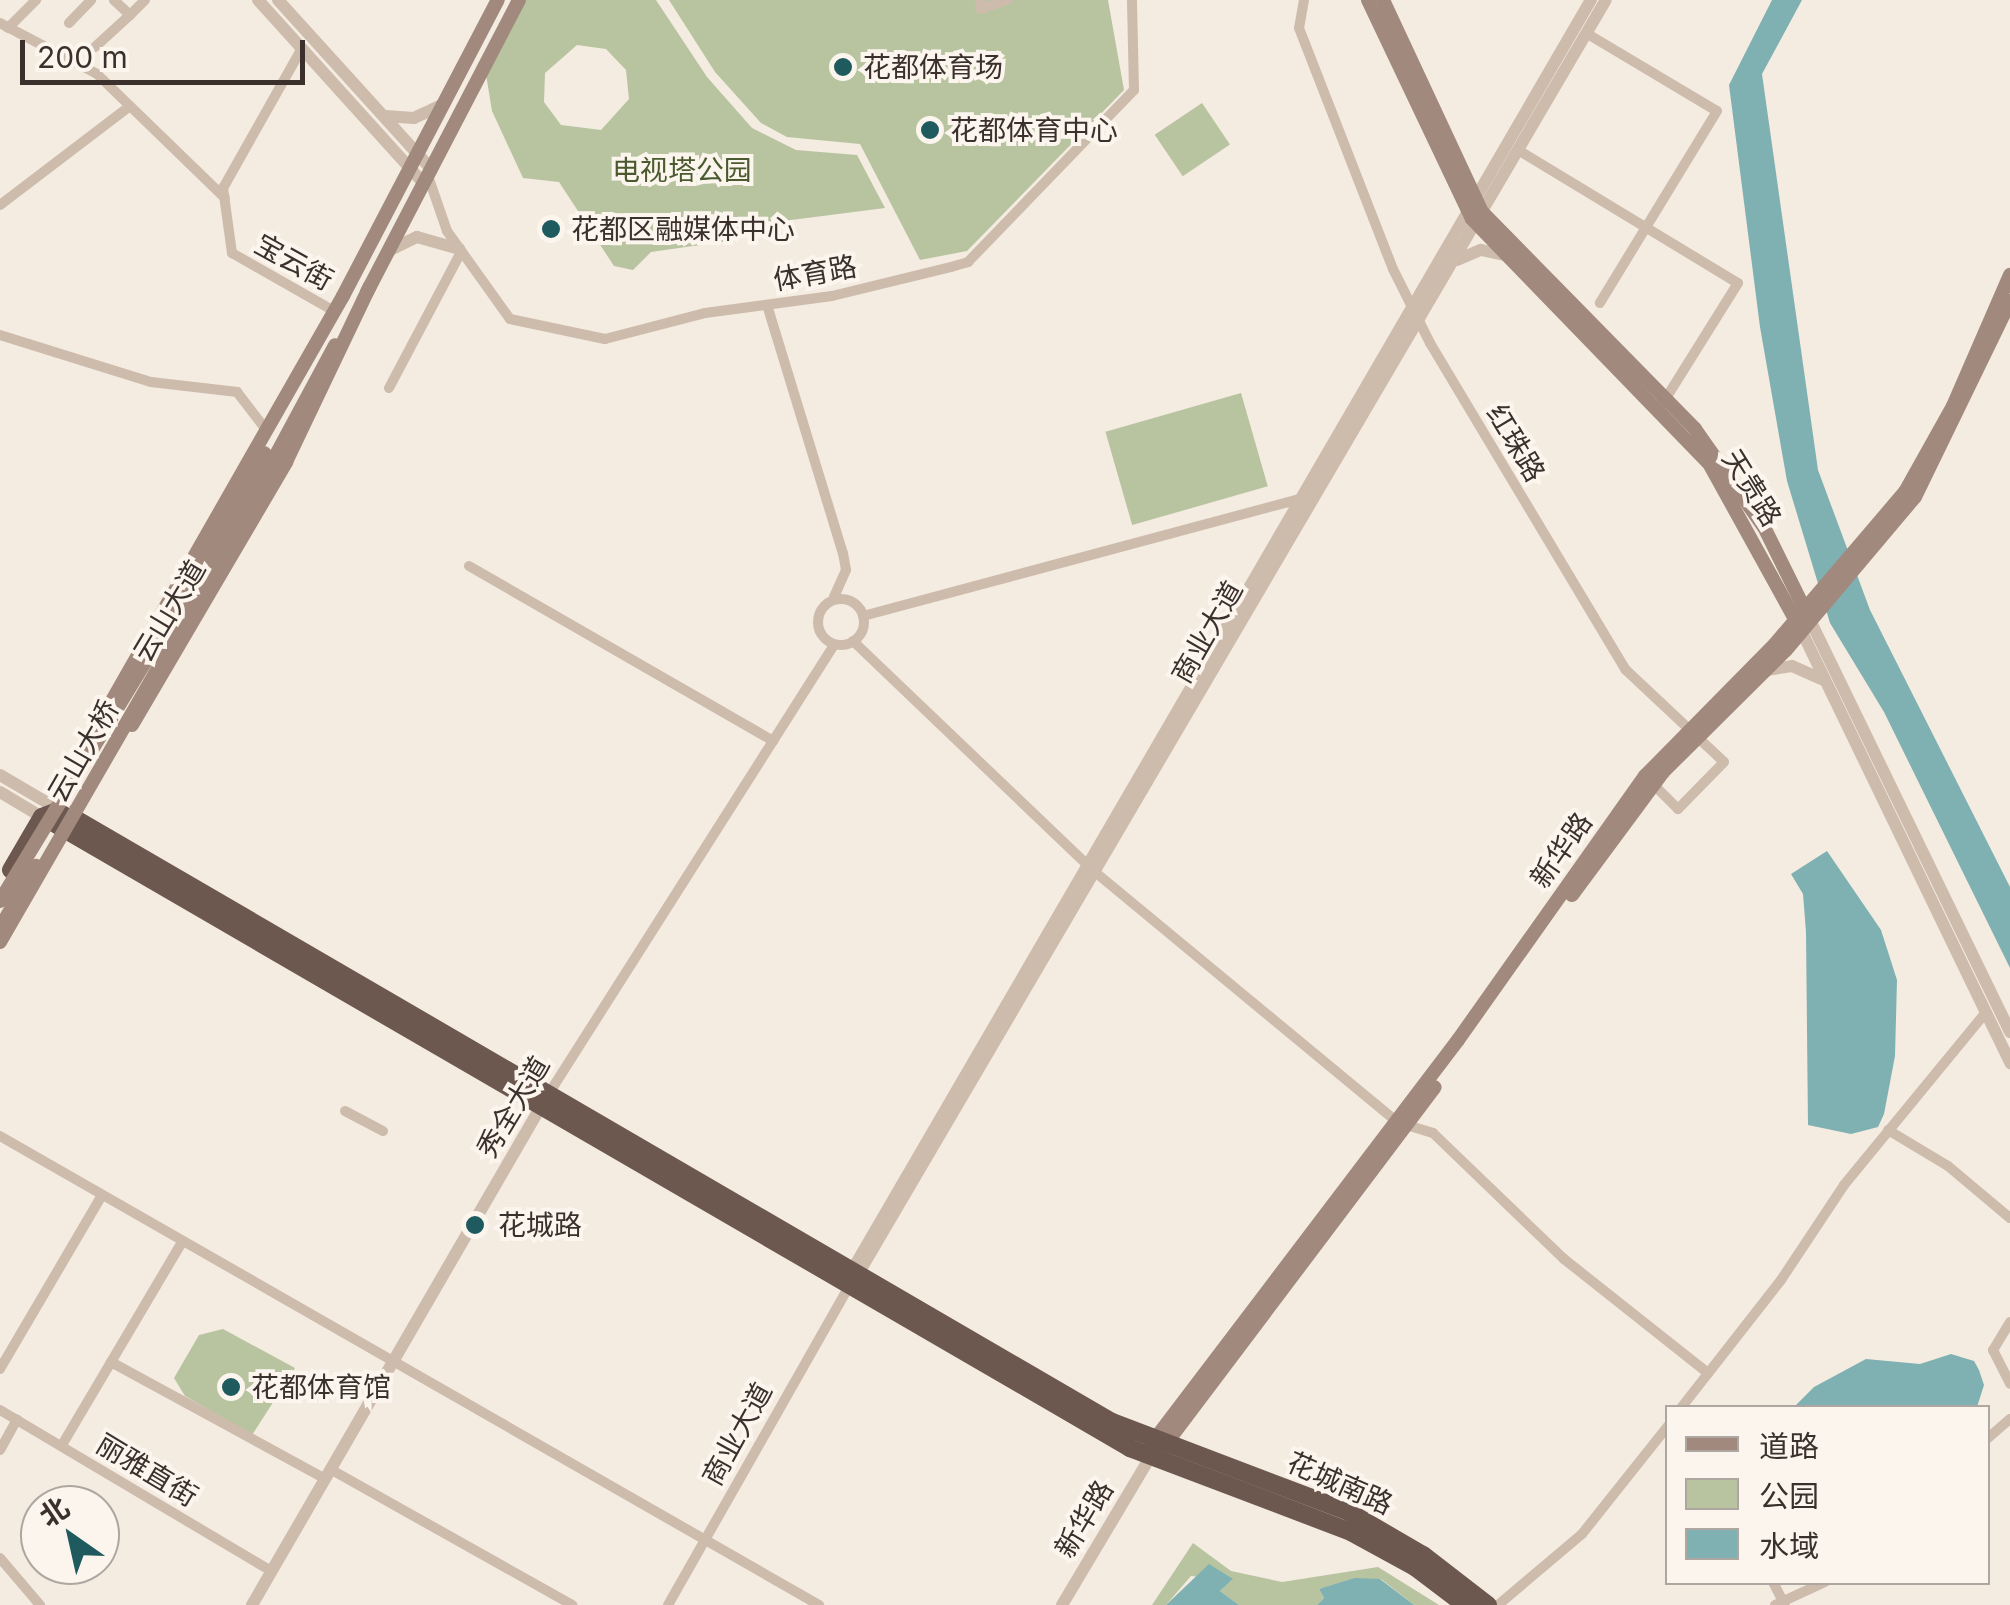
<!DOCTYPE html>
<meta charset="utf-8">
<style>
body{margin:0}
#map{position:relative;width:2010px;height:1605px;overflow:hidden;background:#f4ebe1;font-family:Inter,"Noto Sans SC",sans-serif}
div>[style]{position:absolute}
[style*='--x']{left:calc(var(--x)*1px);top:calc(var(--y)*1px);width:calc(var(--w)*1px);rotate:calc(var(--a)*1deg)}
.green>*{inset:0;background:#b8c4a0;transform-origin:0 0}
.water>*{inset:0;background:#7fb0b2}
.minor>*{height:10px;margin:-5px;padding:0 5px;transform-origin:5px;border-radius:5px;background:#cdbbac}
.minor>.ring{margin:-5px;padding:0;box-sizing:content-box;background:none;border:10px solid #cdbbac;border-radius:50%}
.tertiary>*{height:12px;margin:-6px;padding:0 6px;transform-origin:6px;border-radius:6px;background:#cdbbac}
.secondary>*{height:14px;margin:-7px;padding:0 7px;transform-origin:7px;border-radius:7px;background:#a18a7d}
.trunk>*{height:18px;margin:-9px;padding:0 9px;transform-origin:9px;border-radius:9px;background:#6c584f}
.secondary-bridge>*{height:14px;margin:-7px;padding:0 7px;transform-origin:7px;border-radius:7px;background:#a18a7d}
.dots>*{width:28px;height:28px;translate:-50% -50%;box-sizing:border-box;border:5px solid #fbf5ee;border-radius:50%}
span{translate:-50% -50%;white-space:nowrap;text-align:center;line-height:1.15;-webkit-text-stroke:8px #fbf5ee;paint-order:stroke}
.poi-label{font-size:28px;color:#3b302b}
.left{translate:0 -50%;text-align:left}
.park-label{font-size:28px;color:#4a5a2e}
.street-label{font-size:28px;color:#3b302b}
.legend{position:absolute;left:1665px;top:1405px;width:325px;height:180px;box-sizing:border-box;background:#fbf5ee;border:2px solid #aea6a0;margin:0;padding:12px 18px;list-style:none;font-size:30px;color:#3b302b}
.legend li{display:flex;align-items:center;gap:20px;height:50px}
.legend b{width:50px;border:2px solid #aea6a0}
.north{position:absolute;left:20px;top:1485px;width:100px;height:100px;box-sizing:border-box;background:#fbf5ee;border:2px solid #aea6a0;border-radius:50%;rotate:326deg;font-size:28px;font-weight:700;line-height:40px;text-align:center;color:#3b302b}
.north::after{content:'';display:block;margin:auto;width:35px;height:45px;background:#1f5a5e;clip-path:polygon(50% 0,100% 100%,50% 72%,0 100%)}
.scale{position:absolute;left:20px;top:40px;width:285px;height:45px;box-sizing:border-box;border:5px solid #3b302b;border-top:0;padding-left:12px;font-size:30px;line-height:35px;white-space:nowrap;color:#3b302b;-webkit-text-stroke:8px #fbf5ee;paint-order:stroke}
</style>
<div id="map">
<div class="green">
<i style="clip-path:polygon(evenodd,519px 0,656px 0,707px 77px,752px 128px,796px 150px,857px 155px,885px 208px,744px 226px,728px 241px,651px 252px,633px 270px,614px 266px,559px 182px,523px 178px,492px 111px,484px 62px,519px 0,577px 45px,606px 49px,626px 70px,629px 99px,601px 130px,561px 125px,544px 102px,545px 73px,577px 45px)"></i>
<i style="clip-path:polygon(669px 0,1108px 0,1124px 90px,967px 251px,920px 260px,860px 144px,787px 137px,761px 123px,715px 72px)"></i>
<i style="left:1202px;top:103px;width:50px;height:57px;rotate:56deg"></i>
<i style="left:1241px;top:393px;width:97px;height:141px;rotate:74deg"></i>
<i style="clip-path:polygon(223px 1329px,295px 1368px,252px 1435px,185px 1396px,174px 1378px,199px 1335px)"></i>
<i style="clip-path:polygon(1193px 1543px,1231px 1571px,1282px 1582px,1378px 1567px,1439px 1605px,1414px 1605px,1381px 1579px,1319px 1589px,1324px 1598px,1317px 1605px,1239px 1605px,1220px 1591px,1232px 1580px,1191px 1576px,1166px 1605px,1152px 1605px)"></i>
</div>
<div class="water">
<i style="clip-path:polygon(1772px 0,1802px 0,1762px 74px,1818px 470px,1870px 610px,2010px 887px,2010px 968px,1884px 712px,1830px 623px,1787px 481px,1760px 327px,1729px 85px)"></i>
<i style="clip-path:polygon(1827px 851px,1881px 930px,1897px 980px,1895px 1056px,1884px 1114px,1878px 1127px,1851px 1134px,1808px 1125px,1806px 932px,1803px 894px,1791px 874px)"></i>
<i style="clip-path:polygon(1951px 1354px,1974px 1361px,1979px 1370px,1984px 1385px,1977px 1407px,1794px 1407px,1814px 1387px,1866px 1359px,1920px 1364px)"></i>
<i style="clip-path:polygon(1209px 1564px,1233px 1579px,1220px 1591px,1239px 1605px,1166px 1605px)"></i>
<i style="clip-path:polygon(1355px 1578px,1380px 1579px,1414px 1605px,1317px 1605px,1324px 1598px,1319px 1589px)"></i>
</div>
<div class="minor">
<i style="--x:980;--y:0;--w:9;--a:84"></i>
<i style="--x:981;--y:9;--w:28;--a:-19"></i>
<i style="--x:1304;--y:0;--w:28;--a:100"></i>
<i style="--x:1299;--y:28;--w:259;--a:68.7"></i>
<i style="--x:1393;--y:269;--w:83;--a:63.4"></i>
<i style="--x:1430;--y:343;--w:381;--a:59.1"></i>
<i style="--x:1626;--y:670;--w:134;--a:43.2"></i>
<i style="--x:1724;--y:762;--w:66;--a:134.4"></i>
<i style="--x:1678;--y:809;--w:41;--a:-135"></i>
<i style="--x:130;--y:15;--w:21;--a:-45"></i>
<i style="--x:0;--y:23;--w:110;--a:27.7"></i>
<i style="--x:97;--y:74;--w:178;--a:44.1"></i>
<i style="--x:69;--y:23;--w:32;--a:-46"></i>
<i style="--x:8;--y:28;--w:40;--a:-45"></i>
<i style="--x:1586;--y:33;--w:152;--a:30.8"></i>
<i style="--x:1717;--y:111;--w:225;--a:121.4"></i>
<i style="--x:95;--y:47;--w:47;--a:-42.4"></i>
<i style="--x:130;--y:15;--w:22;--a:-137"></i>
<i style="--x:302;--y:48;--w:161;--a:119.4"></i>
<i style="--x:223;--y:188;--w:66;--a:82.1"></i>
<i style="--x:232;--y:253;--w:117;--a:29.6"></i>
<i style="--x:1518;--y:150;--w:257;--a:31.2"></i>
<i style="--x:1738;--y:283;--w:142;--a:122"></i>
<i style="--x:428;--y:176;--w:58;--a:70.9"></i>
<i style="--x:447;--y:231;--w:108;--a:54.4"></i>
<i style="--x:510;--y:319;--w:97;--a:11.9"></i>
<i style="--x:605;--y:339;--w:103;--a:-14.6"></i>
<i style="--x:705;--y:313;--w:128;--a:-7.6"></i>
<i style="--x:832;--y:296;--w:122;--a:-13.7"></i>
<i style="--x:951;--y:267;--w:18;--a:-16"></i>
<i style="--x:968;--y:262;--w:239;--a:-46"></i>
<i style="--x:1134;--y:90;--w:90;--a:-91.3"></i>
<i style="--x:0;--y:205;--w:163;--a:-37.3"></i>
<i style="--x:767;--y:305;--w:259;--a:73"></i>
<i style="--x:843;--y:553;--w:17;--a:80"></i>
<i style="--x:846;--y:570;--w:30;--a:114"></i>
<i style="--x:0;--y:335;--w:158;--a:17.3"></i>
<i style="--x:151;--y:382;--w:87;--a:6.6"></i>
<i style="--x:237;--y:392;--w:49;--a:52.4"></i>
<i style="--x:389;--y:388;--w:154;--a:-62.1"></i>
<i style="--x:469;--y:566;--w:351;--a:29.9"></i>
<i class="ring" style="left:818px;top:599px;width:36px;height:36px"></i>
<i style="--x:863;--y:616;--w:459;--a:-15"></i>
<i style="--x:853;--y:641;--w:335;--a:43.7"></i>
<i style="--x:1095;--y:872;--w:392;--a:39.6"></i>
<i style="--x:1397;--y:1122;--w:38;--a:17"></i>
<i style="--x:1433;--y:1133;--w:182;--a:43.9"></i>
<i style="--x:1564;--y:1259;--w:184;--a:38.4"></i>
<i style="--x:548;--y:1095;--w:533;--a:-57.56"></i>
<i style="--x:345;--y:1111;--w:43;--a:27.8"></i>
<i style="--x:1888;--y:1130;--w:70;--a:31"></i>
<i style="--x:1948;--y:1166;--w:81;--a:40"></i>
<i style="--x:0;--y:1136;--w:944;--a:29.8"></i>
<i style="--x:2010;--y:1322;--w:33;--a:121"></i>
<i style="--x:1993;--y:1350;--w:38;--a:63"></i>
<i style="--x:111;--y:1362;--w:243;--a:28.6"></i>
<i style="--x:0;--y:1369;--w:199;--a:-59.6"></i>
<i style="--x:1681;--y:1408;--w:162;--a:-52"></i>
<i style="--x:1781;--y:1280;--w:114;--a:-56.4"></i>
<i style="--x:1844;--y:1185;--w:224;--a:-50.6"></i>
<i style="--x:0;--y:1410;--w:315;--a:30.7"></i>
<i style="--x:1988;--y:1438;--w:29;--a:-41"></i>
<i style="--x:62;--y:1445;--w:234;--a:-59.4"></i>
<i style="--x:0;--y:1450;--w:35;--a:-61"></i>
<i style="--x:330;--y:1469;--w:278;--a:29.3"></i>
<i style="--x:0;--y:1558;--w:62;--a:49.6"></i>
<i style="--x:1773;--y:1582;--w:25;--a:63"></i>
<i style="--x:668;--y:1605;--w:366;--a:-60.4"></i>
<i style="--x:1498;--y:1605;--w:110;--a:-40.2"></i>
<i style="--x:1582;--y:1534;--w:138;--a:-51.5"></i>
<i style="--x:1775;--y:1605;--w:55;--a:-24.7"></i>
</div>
<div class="tertiary">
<i style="--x:258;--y:0;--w:248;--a:47.9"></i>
<i style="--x:278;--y:0;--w:229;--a:47.8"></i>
<i style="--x:385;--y:116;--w:29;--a:4"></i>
<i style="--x:414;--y:118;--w:33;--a:-25"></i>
<i style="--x:390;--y:250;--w:30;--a:-26"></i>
<i style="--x:417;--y:237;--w:44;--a:15.9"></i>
<i style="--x:1457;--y:260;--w:26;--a:-23"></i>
<i style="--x:1481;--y:250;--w:25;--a:12"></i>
<i style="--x:1811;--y:622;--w:456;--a:64.1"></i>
<i style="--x:1802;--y:632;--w:479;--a:64.2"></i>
<i style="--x:1767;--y:670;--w:25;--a:-9"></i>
<i style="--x:1792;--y:666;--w:34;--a:24"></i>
<i style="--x:0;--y:775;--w:69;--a:30.3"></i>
<i style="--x:0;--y:792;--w:49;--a:30.8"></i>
<i style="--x:850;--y:1274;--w:1474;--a:-59.82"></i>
<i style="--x:854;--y:1281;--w:1485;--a:-59.59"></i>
<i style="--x:252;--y:1605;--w:582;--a:-59.91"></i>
<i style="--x:1062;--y:1605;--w:170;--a:-59.2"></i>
</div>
<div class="secondary">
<i style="--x:1368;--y:0;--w:242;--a:64.6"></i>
<i style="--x:1472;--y:219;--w:342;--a:45.9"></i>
<i style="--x:1710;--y:465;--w:184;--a:61.1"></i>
<i style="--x:1383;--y:0;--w:234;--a:65"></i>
<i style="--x:1482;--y:212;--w:304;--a:45.5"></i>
<i style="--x:1695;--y:429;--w:120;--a:54.9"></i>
<i style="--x:1764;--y:527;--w:99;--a:63.7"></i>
<i style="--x:367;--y:292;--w:329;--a:-62.5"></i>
<i style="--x:197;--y:577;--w:141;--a:-61.3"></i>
<i style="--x:207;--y:583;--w:270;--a:-61.7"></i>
<i style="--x:132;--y:725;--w:305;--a:-59.6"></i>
<i style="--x:286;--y:462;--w:195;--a:-64.5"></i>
<i style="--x:85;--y:748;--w:520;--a:-60.28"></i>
<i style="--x:343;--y:296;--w:334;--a:-62.4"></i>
<i style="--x:1572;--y:895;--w:153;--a:-53.5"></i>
<i style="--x:1663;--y:772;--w:173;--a:-44.8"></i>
<i style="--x:1786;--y:650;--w:200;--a:-49.9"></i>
<i style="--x:1915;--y:497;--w:218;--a:-64.1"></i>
<i style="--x:0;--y:928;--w:72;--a:-59.9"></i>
<i style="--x:1152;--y:1443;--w:506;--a:-52.79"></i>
<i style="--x:1458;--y:1040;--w:324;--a:-54.7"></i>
<i style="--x:1645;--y:776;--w:185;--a:-45.4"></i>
<i style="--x:1775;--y:644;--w:200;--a:-49.5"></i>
<i style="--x:1905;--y:492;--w:98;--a:-60.8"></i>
<i style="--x:1953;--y:406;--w:143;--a:-66.5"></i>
<i style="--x:1162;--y:1449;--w:453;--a:-53"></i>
</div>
<div class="trunk">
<i style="--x:52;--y:822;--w:1247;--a:30.14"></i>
<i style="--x:1130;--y:1448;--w:236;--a:20.8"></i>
<i style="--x:1351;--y:1532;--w:73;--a:28.7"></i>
<i style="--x:1415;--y:1567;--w:63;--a:37.2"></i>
<i style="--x:11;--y:870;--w:61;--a:-59.7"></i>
<i style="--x:42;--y:817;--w:19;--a:-21"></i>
<i style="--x:60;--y:810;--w:1217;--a:30.19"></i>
<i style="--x:1112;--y:1422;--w:254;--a:20.8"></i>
<i style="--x:1349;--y:1512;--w:86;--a:30.2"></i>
<i style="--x:1423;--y:1555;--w:82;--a:37.6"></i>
</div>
<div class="secondary-bridge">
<i style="--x:0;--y:901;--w:379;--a:-58.7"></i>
<i style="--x:0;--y:942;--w:414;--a:-60"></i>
</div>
<div class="dots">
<i style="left:843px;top:67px;background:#1f5a5e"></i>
<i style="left:930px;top:130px;background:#1f5a5e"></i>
<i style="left:551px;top:229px;background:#1f5a5e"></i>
<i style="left:475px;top:1225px;background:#1f5a5e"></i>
<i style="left:231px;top:1387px;background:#1f5a5e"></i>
</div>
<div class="poi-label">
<span class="left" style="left:863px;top:67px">花都体育场</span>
<span class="left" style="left:950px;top:130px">花都体育中心</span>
<span class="left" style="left:571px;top:229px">花都区融媒体中心</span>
<span class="left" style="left:498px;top:1225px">花城路</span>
<span class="left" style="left:251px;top:1387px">花都体育馆</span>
</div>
<div class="park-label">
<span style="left:682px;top:170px">电视塔公园</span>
</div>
<div class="street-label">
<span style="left:294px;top:262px;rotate:29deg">宝云街</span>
<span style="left:815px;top:273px;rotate:-10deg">体育路</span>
<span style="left:1516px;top:443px;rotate:59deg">红珠路</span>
<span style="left:1752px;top:488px;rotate:58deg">天贵路</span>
<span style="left:169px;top:611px;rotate:-59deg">云山大道</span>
<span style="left:1207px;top:632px;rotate:-60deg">商业大道</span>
<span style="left:83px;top:751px;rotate:-60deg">云山大桥</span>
<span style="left:1561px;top:850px;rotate:-55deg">新华路</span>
<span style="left:513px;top:1107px;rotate:-59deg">秀全大道</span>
<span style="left:737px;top:1434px;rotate:-61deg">商业大道</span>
<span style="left:147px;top:1470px;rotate:31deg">丽雅直街</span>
<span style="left:1340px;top:1483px;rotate:24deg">花城南路</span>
<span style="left:1084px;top:1519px;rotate:-59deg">新华路</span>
</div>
<ul class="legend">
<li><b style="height:12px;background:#a18a7d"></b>道路</li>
<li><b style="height:28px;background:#b8c4a0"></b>公园</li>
<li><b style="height:28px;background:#7fb0b2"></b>水域</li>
</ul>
<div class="north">北</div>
<div class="scale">200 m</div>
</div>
